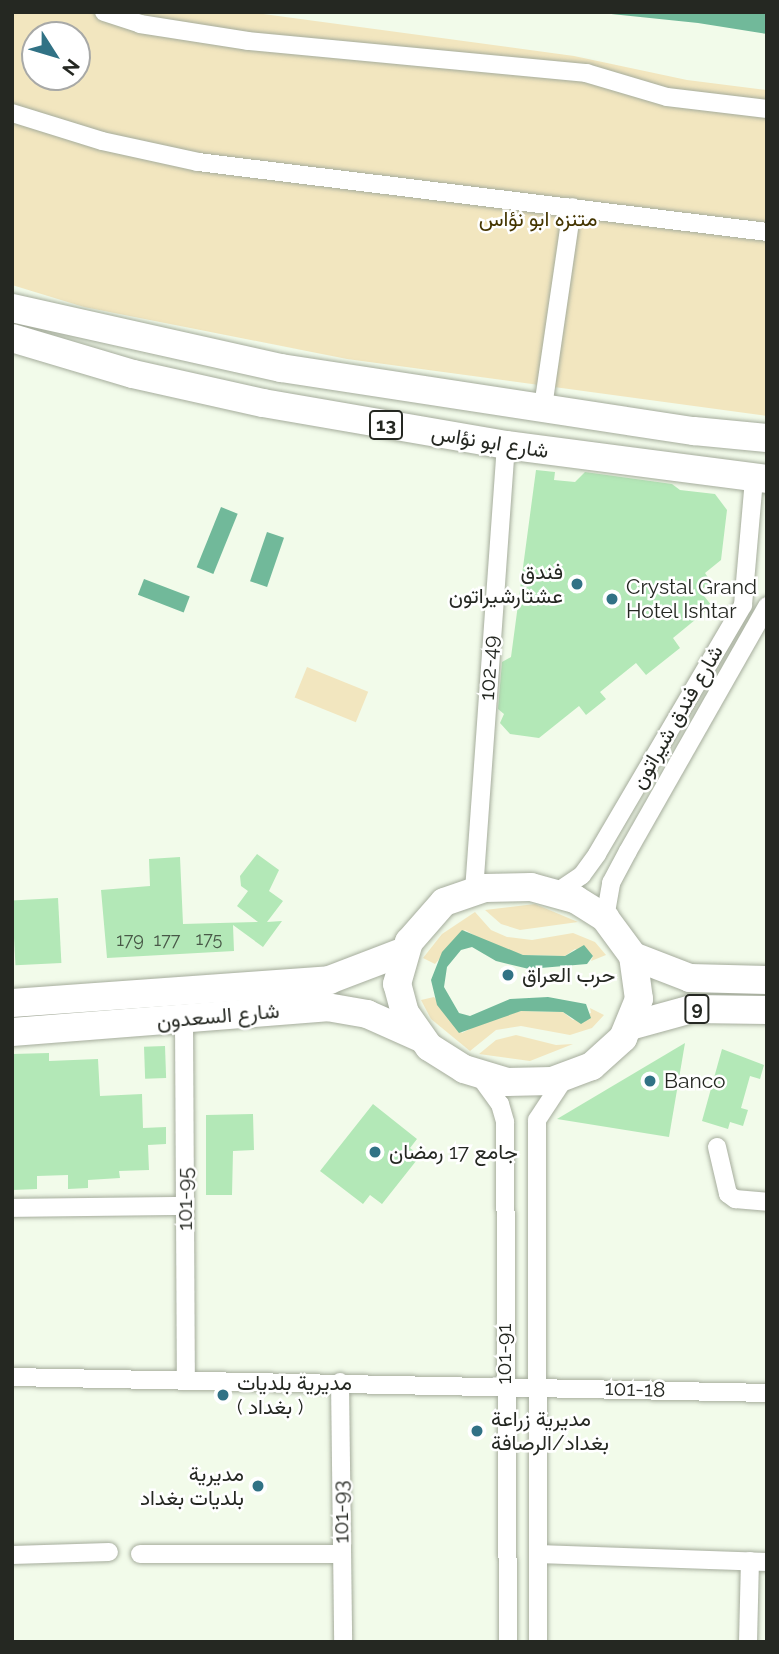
<!DOCTYPE html>
<meta charset="utf-8">
<style>
body{margin:0}
#map{position:relative;width:779px;height:1654px;overflow:hidden;background:#f2fbea;font-family:Raleway,Vazirmatn,sans-serif}
div>[style]{position:absolute}
[style*='--x']{left:calc(var(--x)*1px);top:calc(var(--y)*1px);width:calc(var(--w)*1px);rotate:calc(var(--a)*1deg)}
.green>*{inset:0;background:#f2e6bf;transform-origin:0 0}
.water>*{inset:0;background:#71b99a;transform-origin:0 0}
.building>*{inset:0;background:#b3e8b7;transform-origin:0 0}
.roads{filter:drop-shadow(0 0 2px #a5ac9c) drop-shadow(0 0 2px #a5ac9c)}
.minor>*{height:18px;margin:-9px;padding:0 9px;transform-origin:9px;border-radius:9px;background:#fff}
.primary>*{height:28px;margin:-14px;padding:0 14px;transform-origin:14px;border-radius:14px;background:#fff}
.dots>*{width:19px;height:19px;translate:-50% -50%;box-sizing:border-box;border:4px solid #fff;border-radius:50%}
span{translate:-50% -50%;white-space:nowrap;text-align:center;line-height:1.15;-webkit-text-stroke:5px #fff;paint-order:stroke}
.number-label{font-size:18px;color:#485847}
.number-label span{-webkit-text-stroke-width:0}
.shield-label span{padding:2px 5px;background:#fff;border:2px solid;border-radius:5px;-webkit-text-stroke-width:0}
.shield-label{font-size:19px;color:#252822;font-weight:700}
.park-label{font-size:21px;color:#443500}
.street-label{font-size:21px;color:#252822}
.poi-label{font-size:21px;color:#252822}
.right{translate:-100% -50%;text-align:right}
.left{translate:0 -50%;text-align:left}
.frame{position:absolute;inset:0;border:14px solid #252822;pointer-events:none}
.north{position:absolute;left:21px;top:21px;width:70px;height:70px;box-sizing:border-box;background:#fff;border:2px solid #a8a9a7;border-radius:50%;rotate:127deg;font-size:19px;font-weight:700;line-height:28px;text-align:center;color:#252822}
.north::after{content:'';display:block;margin:auto;width:24px;height:32px;background:#317285;clip-path:polygon(50% 0,100% 100%,50% 72%,0 100%)}
</style>
<div id="map">
<div class="green">
<i style="clip-path:polygon(evenodd,12px 12px,248px 12px,574px 56px,687px 80px,767px 90px,767px 416px,347px 359px,84px 307px,12px 285px,12px 12px,35px 35px,77px 35px,77px 77px,35px 77px,35px 35px)"></i>
<i style="left:307px;top:667px;width:66px;height:33px;rotate:22deg"></i>
<i style="clip-path:polygon(535px 904px,578px 922px,520px 930px,501px 924px,485px 910px)"></i>
<i style="clip-path:polygon(475px 912px,491px 930px,507px 937px,532px 940px,573px 933px,595px 942px,606px 955px,591px 961px,593px 956px,575px 949px,565px 956px,523px 955px,491px 945px,465px 930px,435px 964px,423px 958px,442px 934px)"></i>
<i style="clip-path:polygon(434px 997px,462px 1033px,489px 1019px,521px 1011px,563px 1012px,573px 1020px,591px 1013px,590px 1008px,604px 1015px,592px 1028px,570px 1035px,521px 1026px,496px 1030px,470px 1051px,431px 1019px,421px 1000px)"></i>
<i style="clip-path:polygon(516px 1035px,556px 1045px,573px 1044px,530px 1061px,479px 1054px,496px 1040px)"></i>
</div>
<div class="water">
<i style="clip-path:polygon(592px 12px,767px 12px,767px 34px,698px 23px)"></i>
<i style="left:221px;top:507px;width:18px;height:65px;rotate:22deg"></i>
<i style="left:267px;top:532px;width:18px;height:52px;rotate:19deg"></i>
<i style="left:144px;top:579px;width:49px;height:17px;rotate:21deg"></i>
<i style="clip-path:polygon(462px 930px,523px 955px,565px 956px,584px 945px,593px 956px,587px 964px,529px 969px,496px 961px,472px 947px,461px 950px,447px 967px,444px 987px,459px 1013px,470px 1016px,510px 999px,548px 997px,586px 1004px,591px 1018px,581px 1024px,563px 1012px,521px 1011px,459px 1033px,437px 1005px,431px 980px,442px 952px)"></i>
</div>
<div class="building">
<i style="clip-path:polygon(536px 470px,555px 472px,554px 480px,575px 482px,585px 472px,672px 484px,680px 490px,715px 494px,727px 510px,721px 560px,705px 573px,711px 582px,700px 591px,712px 606px,673px 638px,680px 648px,646px 675px,636px 663px,600px 692px,606px 699px,586px 715px,579px 706px,539px 738px,510px 734px,500px 723px,504px 714px,498px 709px,502px 662px,511px 657px)"></i>
<i style="clip-path:polygon(257px 854px,279px 870px,269px 891px,283px 901px,267px 922px,282px 921px,263px 947px,233px 925px,234px 951px,107px 958px,101px 890px,150px 886px,149px 859px,180px 857px,183px 924px,258px 922px,237px 906px,248px 891px,241px 886px,240px 876px)"></i>
<i style="left:58px;top:898px;width:65px;height:46px;rotate:87deg"></i>
<i style="clip-path:polygon(685px 1043px,669px 1137px,557px 1119px)"></i>
<i style="left:165px;top:1046px;width:32px;height:21px;rotate:88deg"></i>
<i style="clip-path:polygon(722px 1049px,764px 1065px,760px 1079px,750px 1076px,741px 1108px,748px 1110px,743px 1126px,730px 1122px,728px 1129px,702px 1121px)"></i>
<i style="clip-path:polygon(49px 1053px,49px 1061px,98px 1059px,100px 1096px,142px 1094px,143px 1128px,166px 1127px,166px 1144px,148px 1145px,149px 1170px,119px 1171px,120px 1178px,88px 1180px,88px 1188px,68px 1189px,68px 1175px,37px 1176px,37px 1189px,12px 1190px,12px 1054px)"></i>
<i style="clip-path:polygon(373px 1104px,417px 1139px,410px 1148px,420px 1156px,382px 1204px,370px 1195px,363px 1204px,320px 1171px)"></i>
<i style="clip-path:polygon(253px 1114px,254px 1150px,233px 1151px,232px 1195px,206px 1195px,206px 1115px)"></i>
</div>
<div class="roads">
<div class="minor">
<i style="--x:104;--y:12;--w:38;--a:18"></i>
<i style="--x:140;--y:24;--w:109;--a:8.9"></i>
<i style="--x:248;--y:41;--w:340;--a:5.4"></i>
<i style="--x:586;--y:73;--w:84;--a:16.5"></i>
<i style="--x:667;--y:97;--w:101;--a:6.8"></i>
<i style="--x:12;--y:113;--w:94;--a:17.3"></i>
<i style="--x:102;--y:141;--w:98;--a:12.3"></i>
<i style="--x:198;--y:162;--w:573;--a:7.01"></i>
<i style="--x:543;--y:407;--w:202;--a:-81.7"></i>
<i style="--x:474;--y:891;--w:447;--a:-85.9"></i>
<i style="--x:557;--y:892;--w:30;--a:-34"></i>
<i style="--x:582;--y:875;--w:26;--a:-54"></i>
<i style="--x:597;--y:854;--w:289;--a:-59.6"></i>
<i style="--x:743;--y:605;--w:127;--a:-85"></i>
<i style="--x:605;--y:918;--w:36;--a:-80"></i>
<i style="--x:611;--y:883;--w:36;--a:-62"></i>
<i style="--x:628;--y:851;--w:282;--a:-60.4"></i>
<i style="--x:184;--y:1019;--w:360;--a:89.7"></i>
<i style="--x:478;--y:1074;--w:37;--a:54"></i>
<i style="--x:500;--y:1104;--w:19;--a:74"></i>
<i style="--x:505;--y:1122;--w:520;--a:89.67"></i>
<i style="--x:717;--y:1147;--w:48;--a:76.8"></i>
<i style="--x:728;--y:1194;--w:9;--a:36"></i>
<i style="--x:735;--y:1199;--w:32;--a:5"></i>
<i style="--x:12;--y:1208;--w:173;--a:-0.7"></i>
<i style="--x:12;--y:1377;--w:755;--a:1.21"></i>
<i style="--x:340;--y:1382;--w:260;--a:89.3"></i>
<i style="--x:140;--y:1554;--w:202;--a:0"></i>
<i style="--x:538;--y:1554;--w:229;--a:2"></i>
<i style="--x:12;--y:1555;--w:97;--a:-1.8"></i>
<i style="--x:538;--y:1642;--w:522;--a:-90.11"></i>
<i style="--x:537;--y:1120;--w:49;--a:-56.6"></i>
<i style="--x:748;--y:1642;--w:81;--a:-88.6"></i>
</div>
<div class="primary">
<i style="--x:12;--y:308;--w:276;--a:12.6"></i>
<i style="--x:281;--y:368;--w:418;--a:8.7"></i>
<i style="--x:694;--y:431;--w:73;--a:5.5"></i>
<i style="--x:12;--y:338;--w:126;--a:16.6"></i>
<i style="--x:133;--y:374;--w:133;--a:12.6"></i>
<i style="--x:263;--y:403;--w:247;--a:9.8"></i>
<i style="--x:506;--y:445;--w:263;--a:7.4"></i>
<i style="--x:531;--y:887;--w:46;--a:15.3"></i>
<i style="--x:575;--y:899;--w:36;--a:32"></i>
<i style="--x:605;--y:918;--w:47;--a:53.6"></i>
<i style="--x:633;--y:956;--w:43;--a:82.1"></i>
<i style="--x:639;--y:999;--w:42;--a:112.3"></i>
<i style="--x:623;--y:1038;--w:42;--a:137.9"></i>
<i style="--x:592;--y:1066;--w:43;--a:159.4"></i>
<i style="--x:552;--y:1081;--w:45;--a:178.7"></i>
<i style="--x:507;--y:1082;--w:45;--a:-163.2"></i>
<i style="--x:464;--y:1069;--w:41;--a:-147.8"></i>
<i style="--x:429;--y:1047;--w:42;--a:-125.2"></i>
<i style="--x:405;--y:1013;--w:30;--a:-105"></i>
<i style="--x:397;--y:984;--w:44;--a:-74.1"></i>
<i style="--x:409;--y:942;--w:53;--a:-48.8"></i>
<i style="--x:444;--y:902;--w:43;--a:-18.9"></i>
<i style="--x:485;--y:888;--w:46;--a:-1.2"></i>
<i style="--x:633;--y:956;--w:61;--a:21.1"></i>
<i style="--x:690;--y:978;--w:77;--a:1.5"></i>
<i style="--x:12;--y:1003;--w:318;--a:-4.1"></i>
<i style="--x:329;--y:980;--w:81;--a:-20.9"></i>
<i style="--x:630;--y:1026;--w:64;--a:-15.3"></i>
<i style="--x:692;--y:1009;--w:75;--a:0.8"></i>
<i style="--x:12;--y:1032;--w:316;--a:-4.5"></i>
<i style="--x:327;--y:1007;--w:41;--a:9.9"></i>
<i style="--x:367;--y:1014;--w:57;--a:23.9"></i>
</div>
</div>
<div class="dots">
<i style="left:577px;top:584px;background:#317285"></i>
<i style="left:612px;top:599px;background:#317285"></i>
<i style="left:508px;top:975px;background:#317285"></i>
<i style="left:650px;top:1081px;background:#317285"></i>
<i style="left:375px;top:1152px;background:#317285"></i>
<i style="left:223px;top:1395px;background:#317285"></i>
<i style="left:477px;top:1431px;background:#317285"></i>
<i style="left:258px;top:1486px;background:#317285"></i>
</div>
<div class="number-label">
<span style="left:209px;top:939px">175</span>
<span style="left:130px;top:940px">179</span>
<span style="left:167px;top:940px">177</span>
</div>
<div class="shield-label">
<span style="left:386px;top:425px">13</span>
<span style="left:697px;top:1009px">9</span>
</div>
<div class="park-label">
<span style="left:538px;top:219px">متنزه ابو نؤاس</span>
</div>
<div class="street-label">
<span style="left:490px;top:442px;rotate:9deg">شارع ابو نؤاس</span>
<span style="left:489px;top:668px;rotate:-86deg">102-49</span>
<span style="left:677px;top:717px;rotate:-60deg">شارع فندق شيراتون</span>
<span style="left:218px;top:1016px;rotate:-5deg">شارع السعدون</span>
<span style="left:185px;top:1199px;rotate:-90deg">101-95</span>
<span style="left:504px;top:1354px;rotate:-90deg">101-91</span>
<span style="left:635px;top:1389px;rotate:2deg">101-18</span>
<span style="left:341px;top:1512px;rotate:-91deg">101-93</span>
</div>
<div class="poi-label">
<span class="right" style="left:563px;top:584px">فندق<br>عشتارشيراتون</span>
<span class="left" style="left:626px;top:599px">Crystal Grand<br>Hotel Ishtar</span>
<span class="left" style="left:522px;top:975px">حرب العراق</span>
<span class="left" style="left:664px;top:1081px">Banco</span>
<span class="left" style="left:389px;top:1152px">جامع 17 رمضان</span>
<span class="left" style="left:237px;top:1395px">مديرية بلديات<br>( بغداد )</span>
<span class="left" style="left:491px;top:1431px">مديرية زراعة<br>بغداد/الرصافة</span>
<span class="right" style="left:244px;top:1486px">مديرية<br>بلديات بغداد</span>
</div>
<div class="frame"></div>
<div class="north">N</div>
</div>
